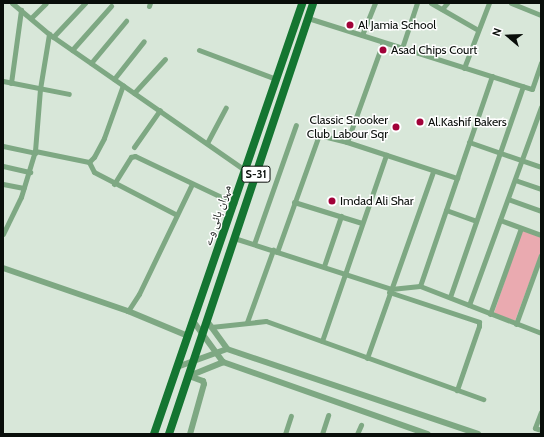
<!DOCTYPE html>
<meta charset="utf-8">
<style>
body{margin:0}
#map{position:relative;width:544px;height:437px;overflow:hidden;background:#d8e7d9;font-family:Cabin,"Noto Naskh Arabic",sans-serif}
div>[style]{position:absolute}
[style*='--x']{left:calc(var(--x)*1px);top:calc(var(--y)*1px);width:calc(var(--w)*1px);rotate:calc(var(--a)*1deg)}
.green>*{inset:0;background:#eaaab0}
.minor>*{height:5px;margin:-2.5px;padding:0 2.5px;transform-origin:2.5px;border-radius:2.5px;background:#7ea883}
.tertiary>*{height:6px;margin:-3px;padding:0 3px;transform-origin:3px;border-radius:3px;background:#7ea883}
.primary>*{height:8px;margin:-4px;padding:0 4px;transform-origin:4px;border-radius:4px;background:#147531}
.dots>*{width:11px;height:11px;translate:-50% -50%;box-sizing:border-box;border:2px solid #fff;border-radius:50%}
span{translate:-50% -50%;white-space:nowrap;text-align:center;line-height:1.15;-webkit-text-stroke:3px #fff;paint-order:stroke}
.shield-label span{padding:1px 3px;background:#fff;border:1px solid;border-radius:3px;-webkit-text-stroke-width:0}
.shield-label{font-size:11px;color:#090e0a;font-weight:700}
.poi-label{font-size:12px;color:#090e0a}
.left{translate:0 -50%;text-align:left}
.right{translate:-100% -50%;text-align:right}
.street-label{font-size:12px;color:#090e0a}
.frame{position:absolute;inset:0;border:4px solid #090e0a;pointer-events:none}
.north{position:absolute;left:488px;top:16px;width:40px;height:40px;-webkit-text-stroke:3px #fff;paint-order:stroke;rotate:289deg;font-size:11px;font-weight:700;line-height:16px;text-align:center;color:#090e0a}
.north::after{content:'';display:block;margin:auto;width:14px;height:18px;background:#090e0a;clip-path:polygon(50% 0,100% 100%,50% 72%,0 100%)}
</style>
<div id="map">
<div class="green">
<i style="clip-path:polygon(522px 230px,541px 237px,541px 251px,515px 321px,494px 313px)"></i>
</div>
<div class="minor">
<i style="--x:12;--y:3;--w:48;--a:40"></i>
<i style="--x:49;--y:34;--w:239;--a:34.8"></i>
<i style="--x:431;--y:3;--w:54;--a:29.9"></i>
<i style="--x:511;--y:3;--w:32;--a:22"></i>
<i style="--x:149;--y:6;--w:3;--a:-72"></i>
<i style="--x:442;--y:9;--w:8;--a:-50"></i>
<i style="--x:31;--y:18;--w:21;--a:-45"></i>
<i style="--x:308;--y:18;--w:235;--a:17.6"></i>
<i style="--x:532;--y:89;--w:28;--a:-71"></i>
<i style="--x:362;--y:35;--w:35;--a:-68"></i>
<i style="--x:53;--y:37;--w:47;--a:-46.7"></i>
<i style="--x:402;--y:48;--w:47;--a:-71.6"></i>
<i style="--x:72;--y:50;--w:59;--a:-48.4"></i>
<i style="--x:199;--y:50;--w:82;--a:20.6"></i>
<i style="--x:91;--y:63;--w:55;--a:-50.2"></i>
<i style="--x:464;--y:68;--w:70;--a:-69"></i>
<i style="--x:114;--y:79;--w:48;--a:-51.7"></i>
<i style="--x:3;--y:81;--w:67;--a:11.1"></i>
<i style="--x:11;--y:83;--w:74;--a:-82.2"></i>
<i style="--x:134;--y:93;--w:46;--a:-47.6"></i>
<i style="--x:347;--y:142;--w:106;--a:-70.2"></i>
<i style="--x:469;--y:142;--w:76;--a:19.1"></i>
<i style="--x:207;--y:143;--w:40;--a:-62"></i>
<i style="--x:3;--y:146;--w:33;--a:12"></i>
<i style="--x:134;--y:147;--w:45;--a:-54.9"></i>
<i style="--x:35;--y:151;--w:55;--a:11.5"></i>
<i style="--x:89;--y:162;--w:7;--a:-45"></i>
<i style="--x:94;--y:157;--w:21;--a:-62"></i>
<i style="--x:104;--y:138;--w:56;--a:-70.3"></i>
<i style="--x:89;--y:162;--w:11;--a:63"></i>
<i style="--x:94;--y:172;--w:93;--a:27.4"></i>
<i style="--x:3;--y:166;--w:28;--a:13"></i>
<i style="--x:515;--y:180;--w:28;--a:19"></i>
<i style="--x:3;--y:184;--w:21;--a:11"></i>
<i style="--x:114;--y:184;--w:32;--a:-58"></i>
<i style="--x:131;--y:157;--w:4;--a:-14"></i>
<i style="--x:135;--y:156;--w:110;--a:25.4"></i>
<i style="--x:508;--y:199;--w:35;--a:20"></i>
<i style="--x:294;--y:202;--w:71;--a:17.2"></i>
<i style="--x:446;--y:210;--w:32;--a:20"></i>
<i style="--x:500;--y:220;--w:44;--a:20.1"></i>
<i style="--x:3;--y:234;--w:41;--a:-64.1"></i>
<i style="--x:21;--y:197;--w:48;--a:-73.1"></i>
<i style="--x:35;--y:151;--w:62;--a:-85.4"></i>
<i style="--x:40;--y:89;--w:56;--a:-80.7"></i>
<i style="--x:234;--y:238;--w:165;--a:18"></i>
<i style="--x:391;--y:289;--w:29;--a:-6"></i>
<i style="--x:420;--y:286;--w:130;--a:21.2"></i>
<i style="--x:254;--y:244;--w:126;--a:-70.6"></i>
<i style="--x:277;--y:252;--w:124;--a:-70.3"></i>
<i style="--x:319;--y:135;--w:29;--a:14"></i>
<i style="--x:347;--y:142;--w:116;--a:18.1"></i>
<i style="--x:324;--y:266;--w:53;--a:-71.2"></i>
<i style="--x:420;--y:286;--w:222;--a:-71.1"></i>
<i style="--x:389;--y:292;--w:95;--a:18.4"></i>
<i style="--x:479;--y:322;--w:4;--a:90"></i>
<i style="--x:479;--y:326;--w:68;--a:109"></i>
<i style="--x:450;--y:297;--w:223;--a:-70.9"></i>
<i style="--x:469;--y:305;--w:211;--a:-70"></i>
<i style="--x:128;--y:311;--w:20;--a:-57"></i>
<i style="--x:139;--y:294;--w:122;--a:-64.3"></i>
<i style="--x:490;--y:314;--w:91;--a:-70.2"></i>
<i style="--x:247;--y:322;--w:77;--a:-70.1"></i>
<i style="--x:516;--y:324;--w:73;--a:-70.1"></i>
<i style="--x:211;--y:327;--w:55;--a:-6.2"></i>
<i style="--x:266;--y:321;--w:231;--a:19.8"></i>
<i style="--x:322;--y:341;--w:197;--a:-71"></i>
<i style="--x:367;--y:358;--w:197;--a:-70.5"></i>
<i style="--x:541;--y:412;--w:17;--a:111"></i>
<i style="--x:535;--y:428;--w:6;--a:18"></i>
<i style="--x:285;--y:434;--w:19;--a:-72"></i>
<i style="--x:322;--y:434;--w:20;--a:-72"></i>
<i style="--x:357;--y:434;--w:10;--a:-66"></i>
</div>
<div class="tertiary">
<i style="--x:3;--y:268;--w:132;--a:19"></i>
<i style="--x:128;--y:311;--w:65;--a:22.6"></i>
<i style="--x:193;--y:321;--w:51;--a:53.8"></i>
<i style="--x:223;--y:362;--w:217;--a:19.4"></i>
<i style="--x:207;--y:321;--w:34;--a:54"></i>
<i style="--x:177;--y:367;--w:53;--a:-19.8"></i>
<i style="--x:227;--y:349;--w:265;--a:18.7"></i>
<i style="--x:189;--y:376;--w:15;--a:20"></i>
<i style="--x:203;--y:381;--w:3;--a:72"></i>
<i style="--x:204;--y:384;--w:52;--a:105.6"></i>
<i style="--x:189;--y:376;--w:37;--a:-22"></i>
</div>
<div class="primary">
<i style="--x:154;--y:434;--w:456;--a:-71"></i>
<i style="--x:169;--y:434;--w:454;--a:-71.5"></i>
</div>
<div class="dots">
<i style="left:350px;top:25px;background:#a10239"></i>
<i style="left:383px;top:50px;background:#a10239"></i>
<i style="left:420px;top:122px;background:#a10239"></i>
<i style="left:396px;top:127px;background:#a10239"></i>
<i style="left:332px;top:201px;background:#a10239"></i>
</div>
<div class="shield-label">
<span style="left:256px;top:174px">S-31</span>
</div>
<div class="poi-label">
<span class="left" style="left:358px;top:25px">Al Jamia School</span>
<span class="left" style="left:391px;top:50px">Asad Chips Court</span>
<span class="right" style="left:388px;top:127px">Classic Snooker<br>Club Labour Sqr</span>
<span class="left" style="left:428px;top:122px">Al.Kashif Bakers</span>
<span class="left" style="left:340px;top:201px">Imdad Ali Shar</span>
</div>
<div class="street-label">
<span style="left:217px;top:215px;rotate:-71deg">مہران ہائی وے</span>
</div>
<div class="frame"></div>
<div class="north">N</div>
</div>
